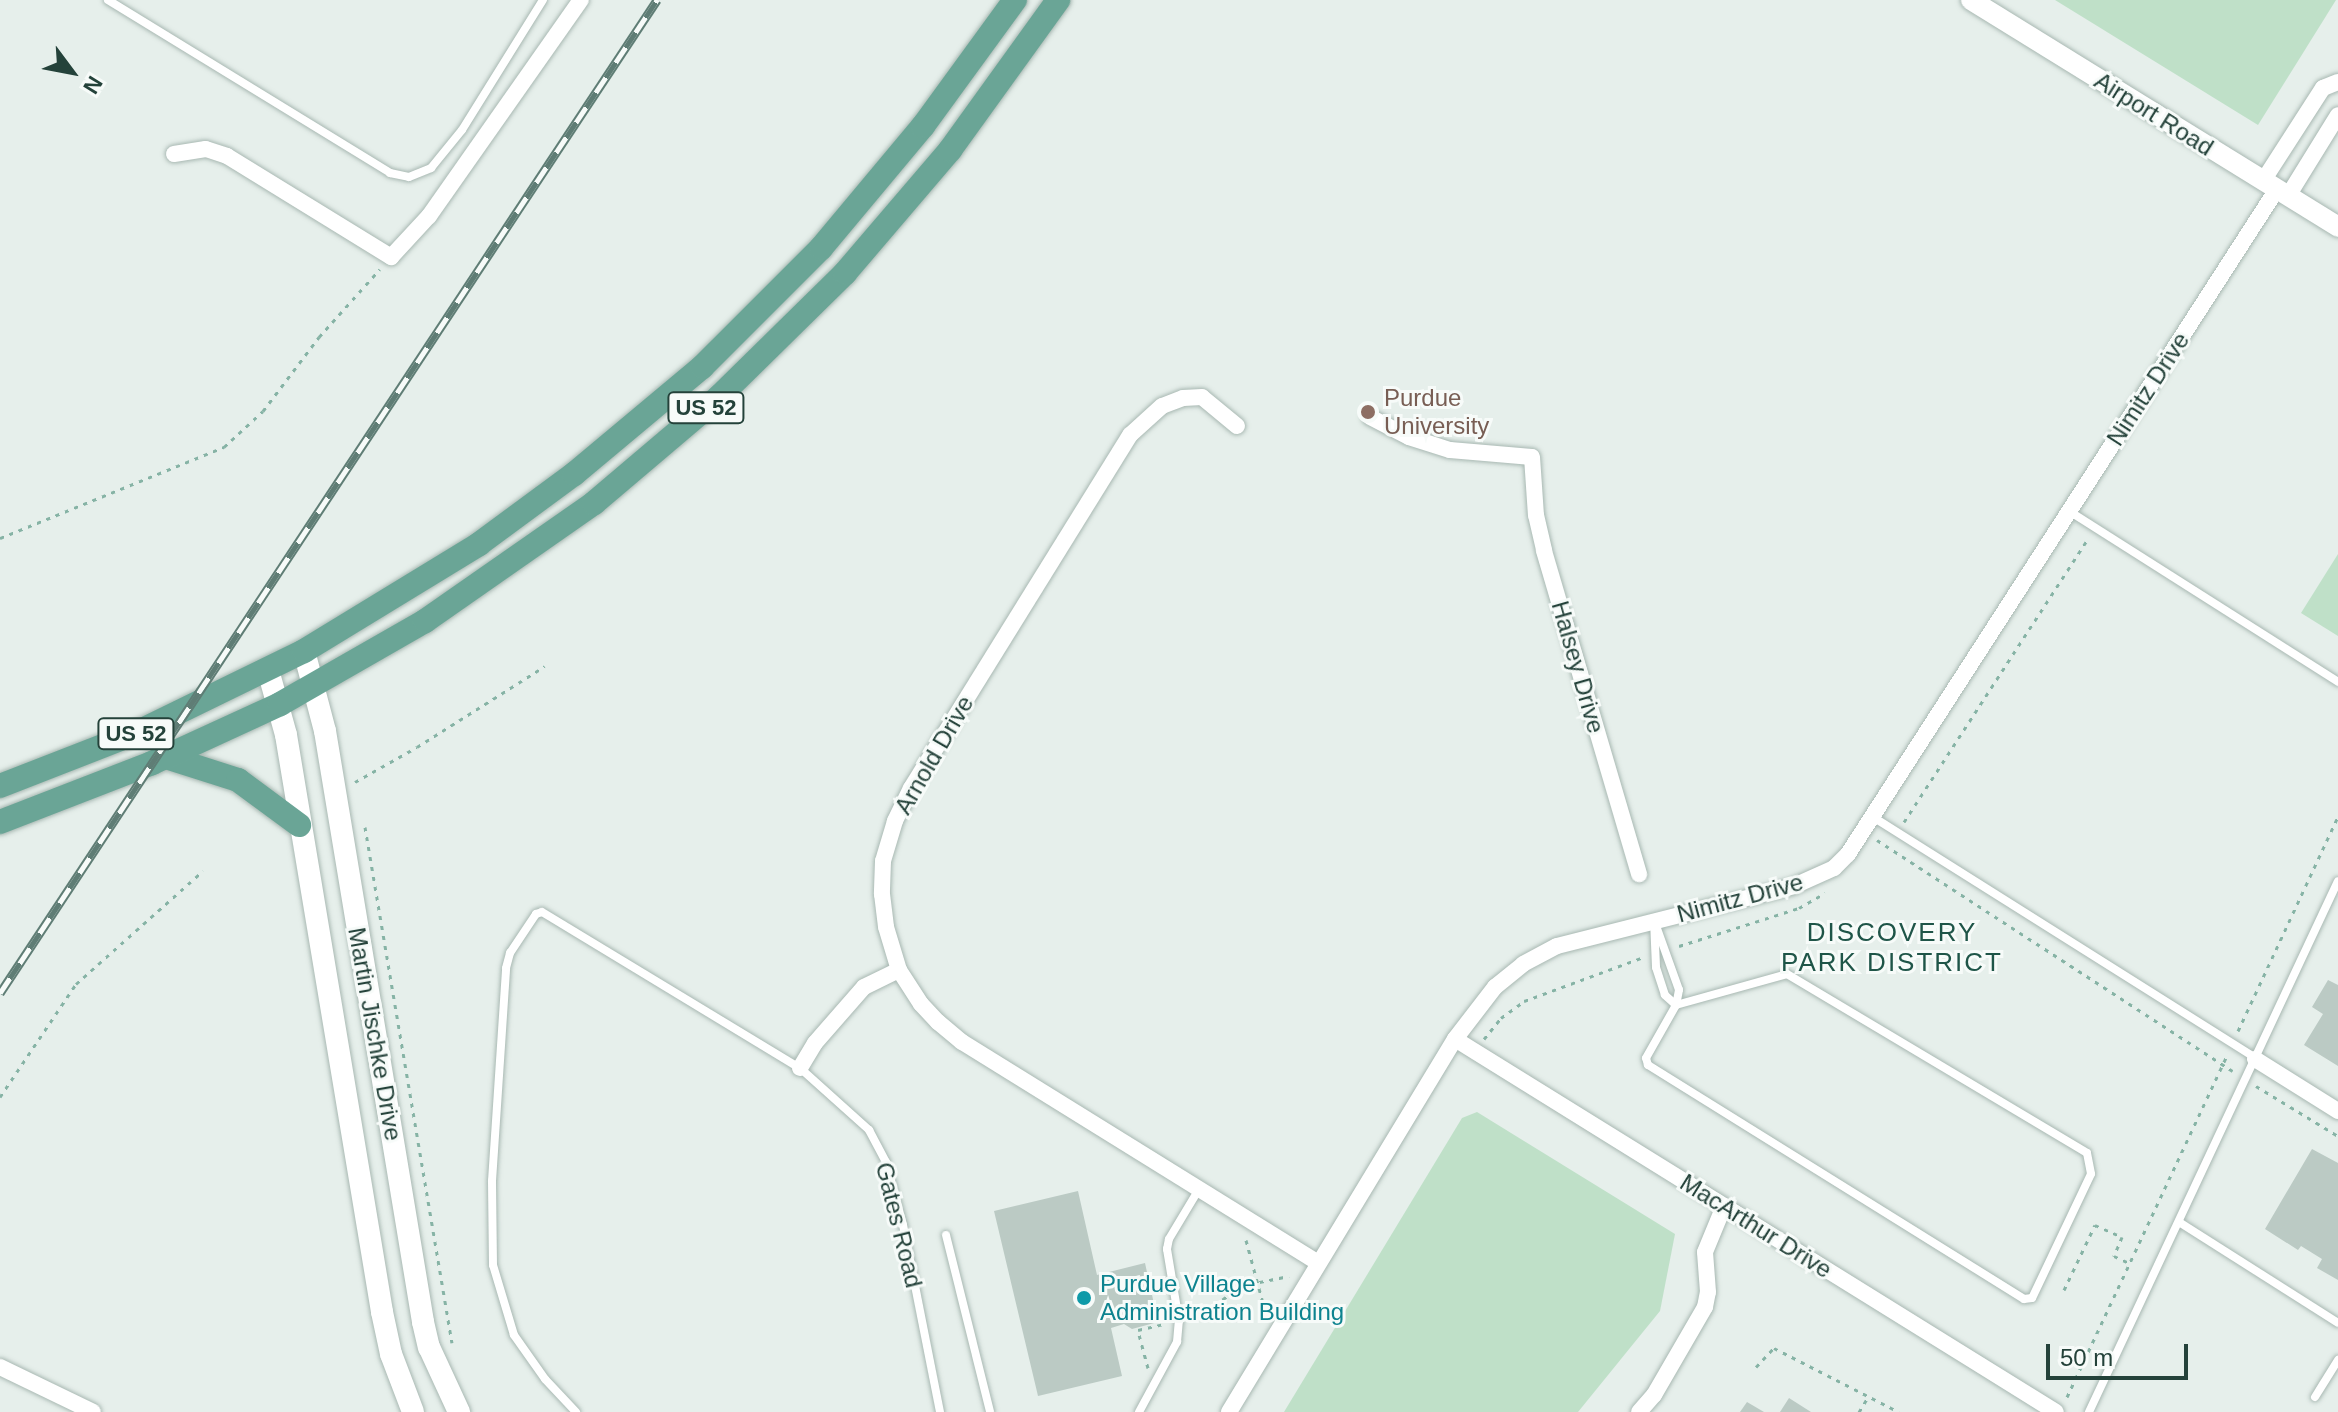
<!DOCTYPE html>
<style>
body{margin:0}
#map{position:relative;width:2338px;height:1412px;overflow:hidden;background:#e6efeb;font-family:Arial,sans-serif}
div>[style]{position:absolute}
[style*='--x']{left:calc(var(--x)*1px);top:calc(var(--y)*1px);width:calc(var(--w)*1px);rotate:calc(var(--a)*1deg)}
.green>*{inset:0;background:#bfe0c8}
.building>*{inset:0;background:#bbcac4}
.path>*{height:3px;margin-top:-1.5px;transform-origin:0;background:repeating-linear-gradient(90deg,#86b3a5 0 4px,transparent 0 10px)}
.roads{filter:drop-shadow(0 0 2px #a8b8b2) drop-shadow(0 0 2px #a8b8b2)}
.service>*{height:8px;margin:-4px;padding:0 4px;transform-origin:4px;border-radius:4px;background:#fff}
.minor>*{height:16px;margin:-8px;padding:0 8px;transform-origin:8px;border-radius:8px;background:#fff}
.tertiary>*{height:20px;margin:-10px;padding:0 10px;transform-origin:10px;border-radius:10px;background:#fff}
.secondary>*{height:22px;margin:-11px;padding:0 11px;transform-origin:11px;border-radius:11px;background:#fff}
.primary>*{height:24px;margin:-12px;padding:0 12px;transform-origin:12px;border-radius:12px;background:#6aa596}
.rail>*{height:9px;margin-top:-4.5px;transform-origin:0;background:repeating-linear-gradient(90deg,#f7fbf9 0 18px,#5f7d75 0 36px);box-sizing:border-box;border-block:2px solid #5f7d75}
.dots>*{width:22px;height:22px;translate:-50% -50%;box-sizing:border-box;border:4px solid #f7fbf9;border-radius:50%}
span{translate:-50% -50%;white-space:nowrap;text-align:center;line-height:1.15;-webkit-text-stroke:6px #f7fbf9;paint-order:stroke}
.shield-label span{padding:2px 6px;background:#f7fbf9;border:2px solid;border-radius:6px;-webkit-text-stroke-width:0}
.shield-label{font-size:22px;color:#24423a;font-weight:700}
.street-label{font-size:24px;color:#24423a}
.education-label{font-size:24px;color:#785e54}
.left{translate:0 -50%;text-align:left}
.culture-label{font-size:24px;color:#0d838f}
.neighbourhood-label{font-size:26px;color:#1f5548;letter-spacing:2px}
.north{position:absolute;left:32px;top:32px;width:80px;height:80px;-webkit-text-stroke:6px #f7fbf9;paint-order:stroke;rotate:122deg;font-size:22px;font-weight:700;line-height:32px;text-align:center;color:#24423a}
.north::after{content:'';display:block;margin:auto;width:28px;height:36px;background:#24423a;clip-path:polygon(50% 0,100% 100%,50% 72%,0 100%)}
.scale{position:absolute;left:2046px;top:1344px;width:142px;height:36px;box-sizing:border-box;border:4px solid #24423a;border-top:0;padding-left:10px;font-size:24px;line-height:28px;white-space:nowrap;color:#24423a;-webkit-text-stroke:6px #f7fbf9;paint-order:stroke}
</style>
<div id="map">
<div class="green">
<i style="clip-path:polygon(2055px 0,2336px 0,2258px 125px)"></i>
<i style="clip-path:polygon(2338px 554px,2338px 636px,2301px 613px)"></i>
<i style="clip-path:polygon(1477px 1112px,1675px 1234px,1660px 1311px,1578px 1412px,1284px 1412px,1462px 1118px)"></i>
</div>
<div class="building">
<i style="clip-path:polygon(2328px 980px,2338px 985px,2338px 1066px,2304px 1045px,2323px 1014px,2312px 1007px)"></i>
<i style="clip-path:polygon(2312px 1149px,2338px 1163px,2338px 1280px,2317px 1268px,2322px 1259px,2301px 1246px,2298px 1250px,2265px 1229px)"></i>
<i style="clip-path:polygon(1078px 1191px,1097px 1275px,1145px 1263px,1158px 1322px,1132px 1329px,1124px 1324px,1111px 1328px,1122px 1376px,1038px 1396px,994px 1211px)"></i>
<i style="clip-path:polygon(1789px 1398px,1811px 1412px,1780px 1412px)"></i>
<i style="clip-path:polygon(1747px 1402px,1764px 1412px,1740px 1412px)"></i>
</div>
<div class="path">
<i style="--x:0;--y:538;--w:242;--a:-22.1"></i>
<i style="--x:224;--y:447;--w:53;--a:-42.7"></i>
<i style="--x:263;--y:411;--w:93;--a:-52.9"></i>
<i style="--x:319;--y:337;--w:91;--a:-48.1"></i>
<i style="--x:355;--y:782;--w:71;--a:-29.4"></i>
<i style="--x:417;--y:747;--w:151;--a:-32.3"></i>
<i style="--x:1904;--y:822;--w:336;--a:-57"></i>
<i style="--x:365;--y:827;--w:523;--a:80.43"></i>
<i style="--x:1877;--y:840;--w:424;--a:33"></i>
<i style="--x:1679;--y:946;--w:126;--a:-17.6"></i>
<i style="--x:1799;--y:908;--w:30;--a:-30"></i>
<i style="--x:2238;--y:1031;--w:236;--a:-65"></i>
<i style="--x:1484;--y:1039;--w:27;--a:-51"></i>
<i style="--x:1501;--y:1018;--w:29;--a:-36"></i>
<i style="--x:1524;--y:1001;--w:125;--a:-20.2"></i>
<i style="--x:2256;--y:1086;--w:96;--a:31.4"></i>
<i style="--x:0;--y:1097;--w:136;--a:-56.1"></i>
<i style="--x:76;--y:984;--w:170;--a:-41.7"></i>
<i style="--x:1246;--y:1240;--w:77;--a:74.9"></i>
<i style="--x:2064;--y:1290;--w:72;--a:-64.5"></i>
<i style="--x:2095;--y:1225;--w:30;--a:24"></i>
<i style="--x:2122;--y:1237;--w:21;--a:113"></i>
<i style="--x:2114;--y:1256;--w:17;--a:25"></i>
<i style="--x:1199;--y:1318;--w:52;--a:-38"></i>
<i style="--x:1240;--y:1286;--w:50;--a:-11.5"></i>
<i style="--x:1756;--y:1367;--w:26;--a:-47"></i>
<i style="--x:1774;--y:1348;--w:140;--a:27.1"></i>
<i style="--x:1148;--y:1368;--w:39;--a:-105"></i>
<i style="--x:1138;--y:1330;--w:26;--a:-13"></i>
<i style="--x:2067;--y:1397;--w:377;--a:-64.9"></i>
<i style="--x:1859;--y:1412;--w:17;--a:-59"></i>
</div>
<div class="roads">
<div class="service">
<i style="--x:108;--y:0;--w:331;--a:31.5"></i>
<i style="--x:390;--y:173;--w:19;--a:12"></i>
<i style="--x:409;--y:177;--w:24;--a:-22"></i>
<i style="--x:431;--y:168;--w:49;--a:-50.8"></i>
<i style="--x:462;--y:130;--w:153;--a:-58.1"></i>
<i style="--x:2069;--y:511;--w:319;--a:32.4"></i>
<i style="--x:1873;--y:817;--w:452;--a:32.2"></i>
<i style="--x:1654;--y:920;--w:74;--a:70.3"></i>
<i style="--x:1679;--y:990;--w:15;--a:101"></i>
<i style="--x:1676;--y:1005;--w:15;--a:-138"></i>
<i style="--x:1665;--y:995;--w:29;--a:-108"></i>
<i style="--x:1656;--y:967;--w:47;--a:-92.4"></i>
<i style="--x:1787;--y:974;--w:349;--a:30.8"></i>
<i style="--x:2087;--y:1153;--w:21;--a:79"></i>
<i style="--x:2091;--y:1174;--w:137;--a:115.4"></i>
<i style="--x:2032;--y:1298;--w:8;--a:173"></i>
<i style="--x:2024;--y:1299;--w:443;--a:-148.1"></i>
<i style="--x:1648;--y:1065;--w:7;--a:-106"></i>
<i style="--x:1646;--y:1058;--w:61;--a:-60.5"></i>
<i style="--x:1676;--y:1005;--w:115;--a:-15.6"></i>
<i style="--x:2179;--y:1222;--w:188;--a:32.4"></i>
<i style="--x:946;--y:1235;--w:182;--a:76"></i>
<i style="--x:2315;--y:1397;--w:44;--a:-58.1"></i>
<i style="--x:576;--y:1412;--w:45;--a:-133.2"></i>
<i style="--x:545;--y:1379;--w:54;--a:-125.2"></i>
<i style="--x:514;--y:1335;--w:73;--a:-106.7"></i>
<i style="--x:493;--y:1265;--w:84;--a:-90.7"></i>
<i style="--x:492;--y:1181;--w:213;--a:-86.2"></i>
<i style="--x:506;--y:968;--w:16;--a:-75"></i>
<i style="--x:510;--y:953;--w:47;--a:-56.3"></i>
<i style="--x:536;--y:914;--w:6;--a:-18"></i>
<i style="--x:542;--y:912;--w:301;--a:31.2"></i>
<i style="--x:800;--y:1068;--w:93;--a:41.9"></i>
<i style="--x:869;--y:1130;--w:36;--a:62"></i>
<i style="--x:886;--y:1162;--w:65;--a:74.9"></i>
<i style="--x:903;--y:1225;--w:191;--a:78.8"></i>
<i style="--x:1139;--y:1412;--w:80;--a:-61.5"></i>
<i style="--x:1177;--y:1342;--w:21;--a:-85"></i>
<i style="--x:1179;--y:1321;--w:73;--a:-99.5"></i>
<i style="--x:1167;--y:1249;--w:10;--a:-79"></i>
<i style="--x:1169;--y:1239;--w:58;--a:-59"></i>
<i style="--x:2089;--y:1412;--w:586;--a:-64.88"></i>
</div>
<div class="minor">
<i style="--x:174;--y:154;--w:32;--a:-9"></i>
<i style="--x:206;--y:149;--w:22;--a:18"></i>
<i style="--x:227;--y:156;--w:193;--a:31.6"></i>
<i style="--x:391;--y:257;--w:56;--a:-47.2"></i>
<i style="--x:429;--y:216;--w:264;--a:-54.9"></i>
<i style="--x:2263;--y:181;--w:111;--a:-57.2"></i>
<i style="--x:2323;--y:88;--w:16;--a:-22"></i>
<i style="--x:2288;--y:196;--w:95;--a:-58.3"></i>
<i style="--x:1370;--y:417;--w:44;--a:27.1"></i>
<i style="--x:1409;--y:437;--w:43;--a:17.6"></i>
<i style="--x:1450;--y:450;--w:82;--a:4.9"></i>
<i style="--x:1532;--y:457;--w:58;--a:86.1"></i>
<i style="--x:1536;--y:515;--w:37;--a:77"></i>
<i style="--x:1544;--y:551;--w:337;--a:73.6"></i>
<i style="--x:1237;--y:426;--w:45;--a:-140.4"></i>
<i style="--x:1202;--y:397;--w:19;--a:177"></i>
<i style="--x:1183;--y:398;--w:22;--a:159"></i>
<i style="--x:1162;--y:406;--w:43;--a:137.8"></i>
<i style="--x:1130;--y:435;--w:415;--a:121.8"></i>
<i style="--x:911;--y:788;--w:37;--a:116"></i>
<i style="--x:895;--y:821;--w:42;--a:106.7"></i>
<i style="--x:883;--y:861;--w:33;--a:92"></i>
<i style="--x:882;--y:894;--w:33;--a:83"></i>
<i style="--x:886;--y:927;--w:45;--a:73.2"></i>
<i style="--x:899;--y:970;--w:40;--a:57.1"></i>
<i style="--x:921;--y:1004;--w:25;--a:47"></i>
<i style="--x:938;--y:1022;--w:31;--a:40"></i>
<i style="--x:962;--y:1042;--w:419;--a:31.8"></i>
<i style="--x:1455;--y:1039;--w:707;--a:31.83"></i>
<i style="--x:2255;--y:1059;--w:98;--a:32.1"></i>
<i style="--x:800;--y:1068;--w:29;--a:-59"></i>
<i style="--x:815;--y:1043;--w:74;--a:-48.8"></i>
<i style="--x:864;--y:987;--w:39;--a:-26"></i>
<i style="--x:0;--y:1367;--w:103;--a:25.8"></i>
<i style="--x:1229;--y:1412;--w:436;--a:-58.8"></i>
<i style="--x:1455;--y:1039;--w:66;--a:-52.4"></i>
<i style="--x:1495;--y:987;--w:36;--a:-39"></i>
<i style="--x:1523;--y:964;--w:38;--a:-28"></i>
<i style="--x:1557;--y:946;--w:244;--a:-14.2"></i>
<i style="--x:1794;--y:886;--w:44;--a:-24.2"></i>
<i style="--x:1834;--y:868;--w:20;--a:-45"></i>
<i style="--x:1848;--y:854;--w:791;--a:-57.17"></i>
<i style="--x:1639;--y:1412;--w:23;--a:-49"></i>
<i style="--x:1654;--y:1395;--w:102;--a:-59.9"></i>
<i style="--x:1705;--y:1307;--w:15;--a:-79"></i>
<i style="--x:1708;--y:1292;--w:40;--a:-94.3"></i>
<i style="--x:1705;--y:1252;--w:50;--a:-67.6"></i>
</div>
<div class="tertiary">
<i style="--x:1971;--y:0;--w:432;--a:31.7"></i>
</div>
<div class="secondary">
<i style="--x:304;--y:651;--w:83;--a:75.3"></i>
<i style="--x:325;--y:731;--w:599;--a:80.58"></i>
<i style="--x:423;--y:1322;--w:26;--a:77"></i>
<i style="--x:429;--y:1347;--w:72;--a:65.2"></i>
<i style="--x:268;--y:670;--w:67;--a:74.5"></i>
<i style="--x:286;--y:735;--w:585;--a:80.55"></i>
<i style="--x:382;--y:1312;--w:43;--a:77.9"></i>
<i style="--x:391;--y:1354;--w:62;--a:69.2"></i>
</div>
<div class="primary">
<i style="--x:166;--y:757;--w:76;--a:17.7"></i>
<i style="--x:238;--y:780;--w:76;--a:36.4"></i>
<i style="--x:0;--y:786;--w:146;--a:-21.3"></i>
<i style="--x:136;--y:733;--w:187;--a:-26"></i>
<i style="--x:304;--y:651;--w:205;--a:-31.4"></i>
<i style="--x:479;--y:544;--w:118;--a:-36.4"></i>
<i style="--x:574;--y:474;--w:167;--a:-39.9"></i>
<i style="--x:702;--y:367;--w:168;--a:-45"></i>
<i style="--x:821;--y:248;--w:159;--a:-50.1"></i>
<i style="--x:923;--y:126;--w:156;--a:-53.9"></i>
<i style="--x:0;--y:822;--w:163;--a:-21.2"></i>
<i style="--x:152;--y:763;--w:141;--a:-24.7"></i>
<i style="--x:280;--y:704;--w:167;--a:-29.8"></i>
<i style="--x:425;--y:621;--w:206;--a:-34.9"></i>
<i style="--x:594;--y:503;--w:165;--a:-40.3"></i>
<i style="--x:720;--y:396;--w:175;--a:-44.5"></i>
<i style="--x:845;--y:273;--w:162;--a:-49.5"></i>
<i style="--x:950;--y:150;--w:185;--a:-54.2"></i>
</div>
</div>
<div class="rail">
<i style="--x:0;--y:993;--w:1191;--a:-56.51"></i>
</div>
<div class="dots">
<i style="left:1368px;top:412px;background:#8d6e63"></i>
<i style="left:1084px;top:1298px;background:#0f9aa8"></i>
</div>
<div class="shield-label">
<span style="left:706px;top:408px">US 52</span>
<span style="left:136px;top:734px">US 52</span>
</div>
<div class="street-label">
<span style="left:2154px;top:114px;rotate:32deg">Airport Road</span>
<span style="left:2148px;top:389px;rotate:-57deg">Nimitz Drive</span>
<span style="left:1578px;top:667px;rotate:74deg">Halsey Drive</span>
<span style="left:934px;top:755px;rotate:-60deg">Arnold Drive</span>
<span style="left:1740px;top:898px;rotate:-15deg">Nimitz Drive</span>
<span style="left:375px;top:1034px;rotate:80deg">Martin Jischke Drive</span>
<span style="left:899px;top:1225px;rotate:76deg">Gates Road</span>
<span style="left:1756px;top:1226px;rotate:32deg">MacArthur Drive</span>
</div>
<div class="education-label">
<span class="left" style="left:1384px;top:412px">Purdue<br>University</span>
</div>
<div class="culture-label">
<span class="left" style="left:1100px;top:1298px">Purdue Village<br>Administration Building</span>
</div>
<div class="neighbourhood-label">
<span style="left:1892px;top:948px">DISCOVERY<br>PARK DISTRICT</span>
</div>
<div class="north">N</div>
<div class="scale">50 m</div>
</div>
